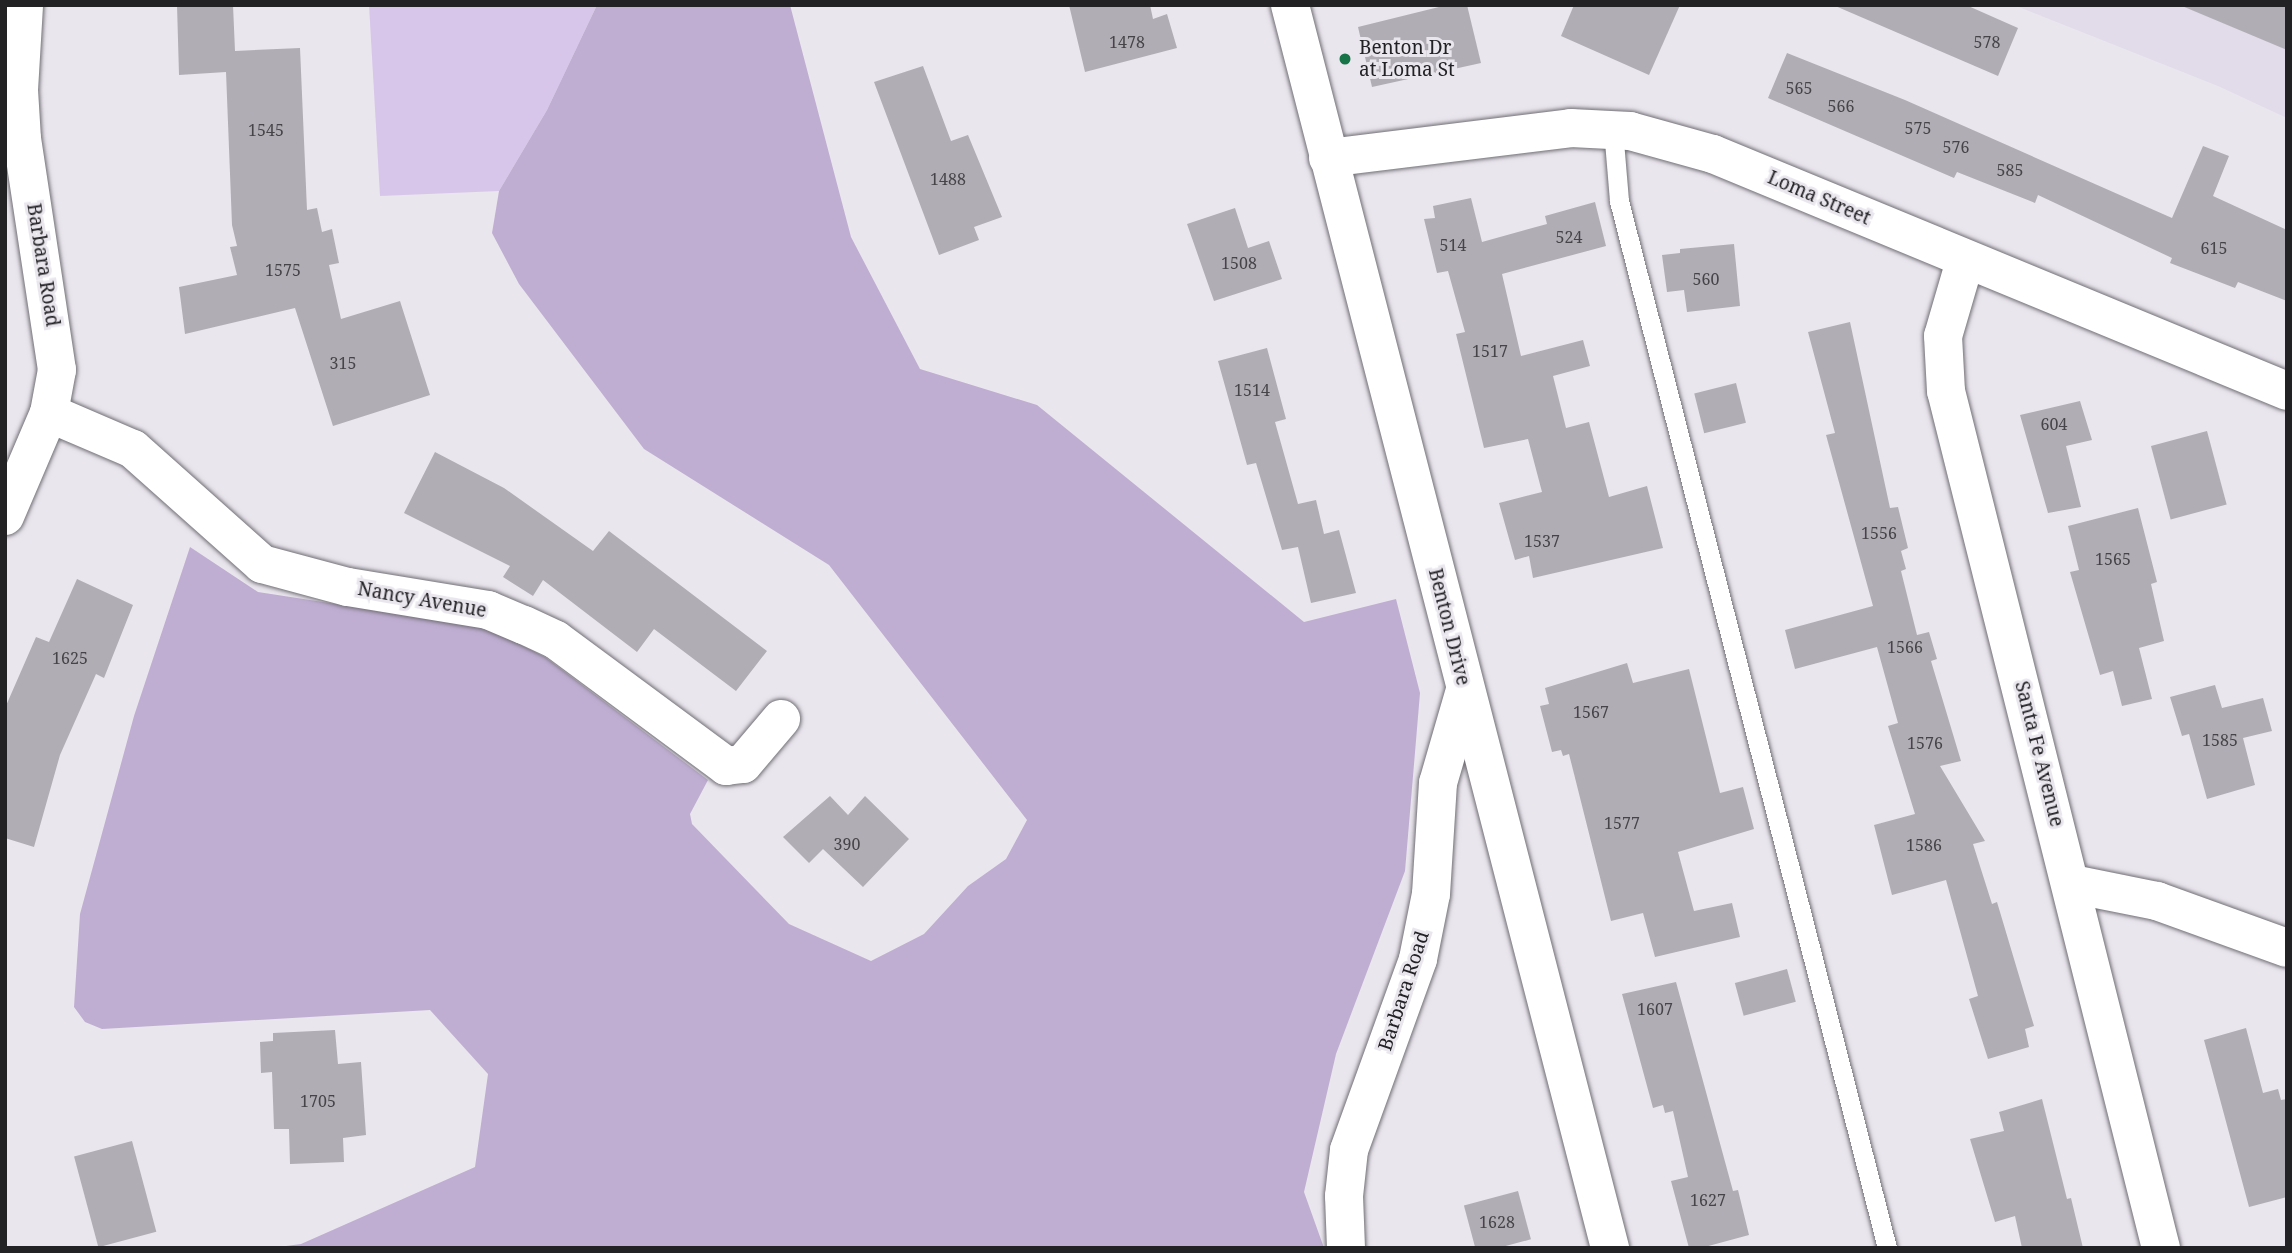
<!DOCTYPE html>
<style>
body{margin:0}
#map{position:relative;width:2292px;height:1253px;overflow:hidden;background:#eae6ee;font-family:"Noto Serif",serif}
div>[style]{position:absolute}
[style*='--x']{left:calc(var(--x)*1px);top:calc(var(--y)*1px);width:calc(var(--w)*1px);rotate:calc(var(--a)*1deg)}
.built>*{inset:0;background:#e2dbea}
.green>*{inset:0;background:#d7c6e9}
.forest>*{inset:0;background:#bfaed2}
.building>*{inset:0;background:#b1adb5;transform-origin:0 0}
.roads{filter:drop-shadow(0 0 2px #716e75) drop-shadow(0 0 2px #716e75)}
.lane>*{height:19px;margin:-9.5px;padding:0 9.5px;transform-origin:9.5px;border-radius:9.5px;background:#fff}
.street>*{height:38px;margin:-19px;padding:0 19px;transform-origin:19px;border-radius:19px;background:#fff}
.secondary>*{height:38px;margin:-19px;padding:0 19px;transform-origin:19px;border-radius:19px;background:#fff}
.dots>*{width:19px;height:19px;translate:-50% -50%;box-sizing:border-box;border:4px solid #eae6ee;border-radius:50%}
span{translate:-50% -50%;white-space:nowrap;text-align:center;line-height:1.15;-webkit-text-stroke:6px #eae6ee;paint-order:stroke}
.number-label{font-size:16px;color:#464448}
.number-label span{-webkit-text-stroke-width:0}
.poi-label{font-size:19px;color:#222124}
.left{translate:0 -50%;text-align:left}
.street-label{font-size:19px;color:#222124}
.frame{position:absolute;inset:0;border:7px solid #222124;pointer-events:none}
</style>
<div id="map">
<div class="built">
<i style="clip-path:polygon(2014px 5px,2287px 5px,2287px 118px,2218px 86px)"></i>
</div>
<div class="green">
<i style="clip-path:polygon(369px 5px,597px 5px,547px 110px,499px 191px,380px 196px)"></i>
</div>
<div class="forest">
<i style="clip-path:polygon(597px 5px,790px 5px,851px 237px,920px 369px,1037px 405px,1304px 622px,1396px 599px,1420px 693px,1405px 871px,1336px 1054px,1304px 1192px,1324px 1248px,271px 1248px,301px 1244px,475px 1167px,488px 1074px,430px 1010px,102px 1029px,85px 1022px,74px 1007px,80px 914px,134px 716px,190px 547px,258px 592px,485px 627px,545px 657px,708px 780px,690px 814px,692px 824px,789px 924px,871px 961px,924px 934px,968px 886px,1006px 859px,1027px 820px,829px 565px,644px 449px,519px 284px,492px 233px,499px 191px,547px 110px)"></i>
</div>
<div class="building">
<i style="clip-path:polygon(177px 5px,233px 5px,235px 51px,300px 48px,307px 210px,317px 208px,322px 232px,332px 229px,339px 263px,329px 265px,341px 319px,400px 301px,430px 395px,333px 426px,295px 308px,185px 334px,179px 287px,237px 275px,230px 247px,237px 246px,232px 225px,226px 72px,179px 75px)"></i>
<i style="clip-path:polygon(1069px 5px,1150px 5px,1153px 19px,1167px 14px,1177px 48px,1085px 72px)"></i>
<i style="clip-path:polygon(1447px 5px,1467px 5px,1481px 63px,1372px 87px,1358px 27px)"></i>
<i style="clip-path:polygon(1574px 5px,1680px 5px,1649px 75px,1561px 36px)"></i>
<i style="clip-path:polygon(1833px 5px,1966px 5px,2018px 28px,1998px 76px)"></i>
<i style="clip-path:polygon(2182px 5px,2287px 5px,2287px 50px,2182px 6px)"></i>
<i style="clip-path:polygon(1787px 53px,1905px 100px,2172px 218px,2203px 146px,2229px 156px,2213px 196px,2287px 230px,2287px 301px,2238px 282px,2235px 288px,2170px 263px,2172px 258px,2038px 195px,2035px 203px,1957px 172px,1954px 178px,1768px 98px)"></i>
<i style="clip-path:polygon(923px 66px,951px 141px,968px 135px,1002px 217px,974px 227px,979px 240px,939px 255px,874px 82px)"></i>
<i style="clip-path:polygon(1471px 198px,1482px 242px,1547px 224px,1545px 216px,1595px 202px,1606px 246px,1502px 274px,1521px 356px,1583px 340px,1590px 366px,1553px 376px,1566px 428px,1589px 422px,1609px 497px,1647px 486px,1663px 548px,1533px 578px,1529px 556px,1515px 560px,1499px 503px,1542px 492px,1528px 439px,1484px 448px,1456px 334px,1465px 332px,1448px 271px,1437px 273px,1424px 219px,1435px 218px,1433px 206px)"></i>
<i style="clip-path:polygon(1235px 208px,1248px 248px,1269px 241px,1282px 279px,1214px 301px,1187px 224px)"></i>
<i style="clip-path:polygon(1734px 244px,1740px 306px,1687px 312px,1684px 290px,1667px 292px,1662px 255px,1680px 253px,1680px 249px)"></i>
<i style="clip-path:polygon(1850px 322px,1890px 508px,1898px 507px,1908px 548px,1901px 551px,1906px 569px,1901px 571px,1917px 635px,1929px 632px,1937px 659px,1931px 661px,1961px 761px,1940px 766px,1985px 841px,1973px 844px,1992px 904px,1997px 902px,2034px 1026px,2025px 1029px,2029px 1047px,1988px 1059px,1969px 999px,1978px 996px,1946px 880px,1892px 895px,1874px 825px,1915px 814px,1888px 726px,1898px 723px,1877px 647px,1795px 669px,1785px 630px,1873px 606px,1826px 435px,1835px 433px,1808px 332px)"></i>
<i style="clip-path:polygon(1267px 348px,1286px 419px,1275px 422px,1298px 504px,1316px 500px,1324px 534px,1339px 530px,1356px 593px,1311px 603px,1298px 547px,1282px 550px,1256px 463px,1247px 465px,1218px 361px)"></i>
<i style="left:1736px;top:383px;width:41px;height:43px;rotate:76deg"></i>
<i style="clip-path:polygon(2080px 401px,2092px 440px,2066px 446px,2081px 507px,2048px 513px,2020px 415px)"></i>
<i style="left:2207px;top:431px;width:76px;height:58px;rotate:75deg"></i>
<i style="clip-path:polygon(435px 452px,504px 488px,593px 551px,609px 531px,767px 651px,736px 691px,654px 629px,637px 652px,543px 580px,533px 596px,503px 577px,510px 566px,404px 513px)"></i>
<i style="clip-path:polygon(2138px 508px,2157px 582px,2151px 584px,2164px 641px,2139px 648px,2152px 699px,2122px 706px,2113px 671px,2100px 675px,2070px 572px,2079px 570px,2068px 526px)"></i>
<i style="clip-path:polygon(77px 579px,133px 605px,104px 678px,96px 674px,60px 755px,34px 847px,5px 838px,5px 708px,36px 637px,49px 642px)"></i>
<i style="clip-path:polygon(1627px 663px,1633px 683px,1689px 669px,1720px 793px,1743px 787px,1754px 829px,1678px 852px,1694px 911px,1732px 903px,1740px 937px,1655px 957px,1643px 913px,1611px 921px,1569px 754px,1563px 756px,1561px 750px,1552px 752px,1540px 706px,1549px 704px,1545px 688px)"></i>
<i style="clip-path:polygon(2215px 685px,2222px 708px,2263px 698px,2272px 731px,2243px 738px,2255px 785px,2207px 799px,2189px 734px,2182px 736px,2170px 697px)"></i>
<i style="clip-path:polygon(830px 796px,848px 815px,865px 796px,909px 839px,863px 887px,823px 849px,809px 863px,783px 837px)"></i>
<i style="left:1787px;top:969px;width:34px;height:54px;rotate:75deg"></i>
<i style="clip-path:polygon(1676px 982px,1733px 1191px,1738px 1190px,1749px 1235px,1701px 1248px,1689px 1248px,1671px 1181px,1688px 1177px,1673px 1111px,1665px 1113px,1663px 1105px,1653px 1108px,1622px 994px)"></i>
<i style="clip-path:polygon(2246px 1028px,2263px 1093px,2278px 1089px,2281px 1100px,2287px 1099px,2287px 1197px,2249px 1207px,2204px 1040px)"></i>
<i style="clip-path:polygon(335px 1030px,338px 1064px,361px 1062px,366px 1135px,343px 1138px,344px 1162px,290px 1164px,289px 1129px,274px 1129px,272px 1072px,261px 1073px,260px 1042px,273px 1041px,273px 1033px)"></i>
<i style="clip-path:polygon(2042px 1099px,2067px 1199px,2071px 1198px,2083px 1248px,2022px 1248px,2015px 1216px,1995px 1222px,1970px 1139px,2004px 1131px,1999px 1112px)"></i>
<i style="left:132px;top:1141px;width:94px;height:60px;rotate:75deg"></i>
<i style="left:1518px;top:1191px;width:50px;height:56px;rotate:75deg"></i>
</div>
<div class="roads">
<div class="lane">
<i style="--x:1613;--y:129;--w:72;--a:85.2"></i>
<i style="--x:1619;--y:201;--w:1081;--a:75.64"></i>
</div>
<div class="street">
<i style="--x:1328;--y:158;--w:245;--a:-7"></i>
<i style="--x:1571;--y:128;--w:59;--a:2.9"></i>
<i style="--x:1630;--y:131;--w:86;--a:15.5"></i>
<i style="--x:1713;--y:154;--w:621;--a:22.44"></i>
<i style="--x:1965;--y:261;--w:78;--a:106.3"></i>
<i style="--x:1943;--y:336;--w:55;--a:86.9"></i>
<i style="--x:1946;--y:391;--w:884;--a:75.92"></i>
<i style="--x:49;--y:413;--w:91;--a:23.2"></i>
<i style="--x:133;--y:449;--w:173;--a:41.7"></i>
<i style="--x:262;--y:564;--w:89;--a:15"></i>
<i style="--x:348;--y:587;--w:142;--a:9.3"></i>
<i style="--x:488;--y:610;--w:39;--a:23"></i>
<i style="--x:524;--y:625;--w:35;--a:25"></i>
<i style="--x:556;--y:640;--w:212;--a:36.5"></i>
<i style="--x:726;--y:766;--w:17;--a:-7"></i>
<i style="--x:743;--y:764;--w:59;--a:-49.8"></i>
<i style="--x:5;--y:516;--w:112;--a:-66.9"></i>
<i style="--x:49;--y:413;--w:44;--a:-79.5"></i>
<i style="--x:57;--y:370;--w:234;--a:-98.6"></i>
<i style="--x:22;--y:139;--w:49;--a:-93.5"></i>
<i style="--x:19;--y:90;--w:85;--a:-86.6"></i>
<i style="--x:2072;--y:884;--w:87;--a:11.3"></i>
<i style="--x:2157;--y:901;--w:138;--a:19.9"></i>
<i style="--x:1346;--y:1248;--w:52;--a:-92.2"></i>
<i style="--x:1344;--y:1196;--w:46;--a:-83.8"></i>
<i style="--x:1349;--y:1150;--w:203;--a:-70.1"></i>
<i style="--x:1418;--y:959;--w:66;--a:-78.7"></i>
<i style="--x:1431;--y:894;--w:111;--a:-86.4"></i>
<i style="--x:1438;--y:783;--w:97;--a:-73.8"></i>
</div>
<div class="secondary">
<i style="--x:1290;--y:5;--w:1284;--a:75.56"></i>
</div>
</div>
<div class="dots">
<i style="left:1345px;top:59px;background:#177348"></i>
</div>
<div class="number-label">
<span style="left:1127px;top:42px">1478</span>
<span style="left:1987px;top:42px">578</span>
<span style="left:1799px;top:88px">565</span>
<span style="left:1841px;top:106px">566</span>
<span style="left:1918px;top:128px">575</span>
<span style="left:266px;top:130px">1545</span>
<span style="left:1956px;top:147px">576</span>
<span style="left:2010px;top:170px">585</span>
<span style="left:948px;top:179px">1488</span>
<span style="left:1569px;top:237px">524</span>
<span style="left:1453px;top:245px">514</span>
<span style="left:2214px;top:248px">615</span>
<span style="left:1239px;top:263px">1508</span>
<span style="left:283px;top:270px">1575</span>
<span style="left:1706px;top:279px">560</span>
<span style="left:1490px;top:351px">1517</span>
<span style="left:343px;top:363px">315</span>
<span style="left:1252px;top:390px">1514</span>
<span style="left:2054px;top:424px">604</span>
<span style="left:1879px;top:533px">1556</span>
<span style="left:1542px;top:541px">1537</span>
<span style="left:2113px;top:559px">1565</span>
<span style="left:1905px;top:647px">1566</span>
<span style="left:70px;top:658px">1625</span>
<span style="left:1591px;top:712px">1567</span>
<span style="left:2220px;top:740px">1585</span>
<span style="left:1925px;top:743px">1576</span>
<span style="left:1622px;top:823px">1577</span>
<span style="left:847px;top:844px">390</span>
<span style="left:1924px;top:845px">1586</span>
<span style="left:1655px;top:1009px">1607</span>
<span style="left:318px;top:1101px">1705</span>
<span style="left:1708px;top:1200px">1627</span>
<span style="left:1497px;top:1222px">1628</span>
</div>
<div class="poi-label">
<span class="left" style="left:1359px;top:59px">Benton Dr<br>at Loma St</span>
</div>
<div class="street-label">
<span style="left:1819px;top:198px;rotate:23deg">Loma Street</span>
<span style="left:43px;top:265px;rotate:81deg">Barbara Road</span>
<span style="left:422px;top:600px;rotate:10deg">Nancy Avenue</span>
<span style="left:1449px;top:627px;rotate:76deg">Benton Drive</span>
<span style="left:2039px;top:754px;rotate:76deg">Santa Fe Avenue</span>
<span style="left:1404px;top:991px;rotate:-72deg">Barbara Road</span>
</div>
<div class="frame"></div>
</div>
